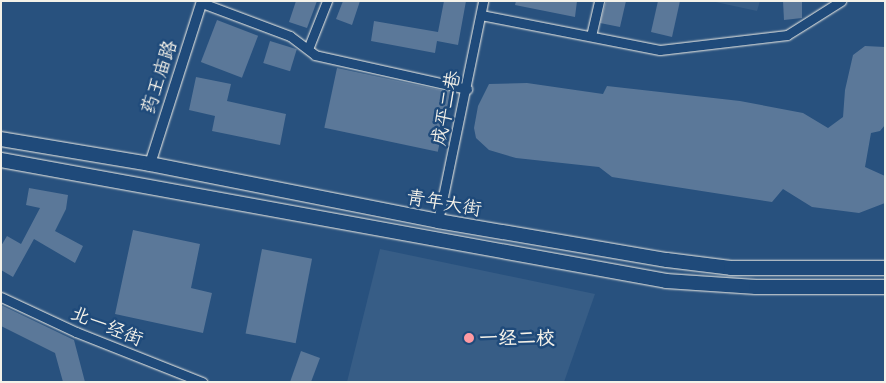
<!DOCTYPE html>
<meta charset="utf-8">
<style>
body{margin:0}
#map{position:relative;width:886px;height:383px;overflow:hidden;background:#28517e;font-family:Itim,"LXGW WenKai TC",sans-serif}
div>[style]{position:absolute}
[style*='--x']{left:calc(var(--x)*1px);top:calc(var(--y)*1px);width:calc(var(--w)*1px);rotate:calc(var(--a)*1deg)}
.built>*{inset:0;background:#375d86}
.building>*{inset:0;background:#5b7899;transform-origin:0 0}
.roads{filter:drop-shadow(0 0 1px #f4f1e8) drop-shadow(0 0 1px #f4f1e8)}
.minor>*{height:9px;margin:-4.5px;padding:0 4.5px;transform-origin:4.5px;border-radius:4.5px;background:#1f4a7a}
.tertiary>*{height:10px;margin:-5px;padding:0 5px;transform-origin:5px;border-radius:5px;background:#1f4a7a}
.primary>*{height:14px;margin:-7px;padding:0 7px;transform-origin:7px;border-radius:7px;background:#1f4a7a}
.dots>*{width:14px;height:14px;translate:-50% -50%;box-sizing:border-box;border:2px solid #1f4a7a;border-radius:50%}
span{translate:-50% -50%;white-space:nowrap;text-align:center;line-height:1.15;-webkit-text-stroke:5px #1f4a7a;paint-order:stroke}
.street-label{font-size:19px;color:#f4f1e8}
.poi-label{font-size:19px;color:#f4f1e8;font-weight:700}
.left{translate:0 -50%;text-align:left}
.frame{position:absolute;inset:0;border:2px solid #f4f1e8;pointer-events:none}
</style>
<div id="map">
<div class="built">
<i style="clip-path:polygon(711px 1px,760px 1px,757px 11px)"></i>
<i style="clip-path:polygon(380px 249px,595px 294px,564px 382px,347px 382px)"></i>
</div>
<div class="building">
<i style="clip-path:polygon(296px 1px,317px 1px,307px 28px,289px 22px)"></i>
<i style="clip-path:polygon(343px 1px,360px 1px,352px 25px,336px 19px)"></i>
<i style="clip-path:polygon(444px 1px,466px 1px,458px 45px,437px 41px,435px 53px,371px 41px,374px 21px,438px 32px)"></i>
<i style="clip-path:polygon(516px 1px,577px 1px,575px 17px,515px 5px)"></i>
<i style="clip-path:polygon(606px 1px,626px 1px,620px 27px,600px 23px)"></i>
<i style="clip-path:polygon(658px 1px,680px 1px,672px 37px,651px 32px)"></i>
<i style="clip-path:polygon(783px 1px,802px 1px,802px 18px,784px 20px)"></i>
<i style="left:217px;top:20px;width:44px;height:45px;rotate:21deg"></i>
<i style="left:270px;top:41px;width:28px;height:23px;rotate:17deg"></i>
<i style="clip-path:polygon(865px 46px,885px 47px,885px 125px,880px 131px,871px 133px,865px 167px,885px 176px,885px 203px,859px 213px,812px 207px,783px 189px,772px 202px,612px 177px,599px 167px,516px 158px,489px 150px,476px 138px,474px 128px,478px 106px,489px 84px,527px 83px,603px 94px,607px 86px,740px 101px,803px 113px,828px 128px,843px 117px,845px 90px,853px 55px)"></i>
<i style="left:337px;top:68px;width:116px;height:61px;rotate:12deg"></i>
<i style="clip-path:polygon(196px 77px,231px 84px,227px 101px,286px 114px,280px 145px,212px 131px,215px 116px,189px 110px)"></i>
<i style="clip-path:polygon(29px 188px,68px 195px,66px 209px,55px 231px,83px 246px,75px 263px,34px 239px,13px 277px,1px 270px,1px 246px,7px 236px,21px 244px,40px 208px,26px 205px)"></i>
<i style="clip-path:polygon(133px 230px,200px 244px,191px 288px,212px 293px,203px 333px,115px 314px)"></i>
<i style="left:262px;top:249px;width:51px;height:86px;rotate:11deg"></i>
<i style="clip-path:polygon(1px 305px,74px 340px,85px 382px,63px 382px,55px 353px,1px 326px)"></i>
<i style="clip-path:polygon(301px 351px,320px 358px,311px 382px,290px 382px)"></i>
</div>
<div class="roads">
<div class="minor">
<i style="--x:202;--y:3;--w:94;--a:20.6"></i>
<i style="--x:290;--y:36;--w:31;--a:37"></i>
<i style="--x:315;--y:55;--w:156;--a:12.6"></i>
<i style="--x:481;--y:15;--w:182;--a:11.1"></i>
<i style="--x:660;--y:50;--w:128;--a:-6.7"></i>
<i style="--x:787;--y:35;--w:64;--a:-32.2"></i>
<i style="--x:591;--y:36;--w:36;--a:-77"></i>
<i style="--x:308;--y:49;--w:52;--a:-68.4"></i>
<i style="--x:438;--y:221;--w:225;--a:-78.4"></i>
<i style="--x:1;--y:297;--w:83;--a:25"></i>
<i style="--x:76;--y:332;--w:136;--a:21.6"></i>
</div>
<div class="tertiary">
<i style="--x:150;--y:164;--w:171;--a:-72.3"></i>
</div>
<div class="primary">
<i style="--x:1;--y:139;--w:151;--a:9.5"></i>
<i style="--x:150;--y:164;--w:294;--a:11.2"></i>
<i style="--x:438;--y:221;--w:232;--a:9.7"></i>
<i style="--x:667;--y:260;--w:64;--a:7.1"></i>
<i style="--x:731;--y:268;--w:154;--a:0"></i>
<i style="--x:1;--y:160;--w:676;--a:10.31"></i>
<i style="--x:666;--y:281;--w:90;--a:3.8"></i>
<i style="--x:756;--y:287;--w:129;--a:0"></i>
</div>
</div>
<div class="dots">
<i style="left:469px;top:338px;background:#ff9aa2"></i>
</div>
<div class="street-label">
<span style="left:159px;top:77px;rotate:-72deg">药王庙路</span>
<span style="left:446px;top:108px;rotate:-78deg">成平二巷</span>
<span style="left:444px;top:203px;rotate:10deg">青年大街</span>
<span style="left:107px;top:326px;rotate:22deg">北一经街</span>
</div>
<div class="poi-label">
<span class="left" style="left:479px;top:338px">一经二校</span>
</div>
<div class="frame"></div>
</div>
